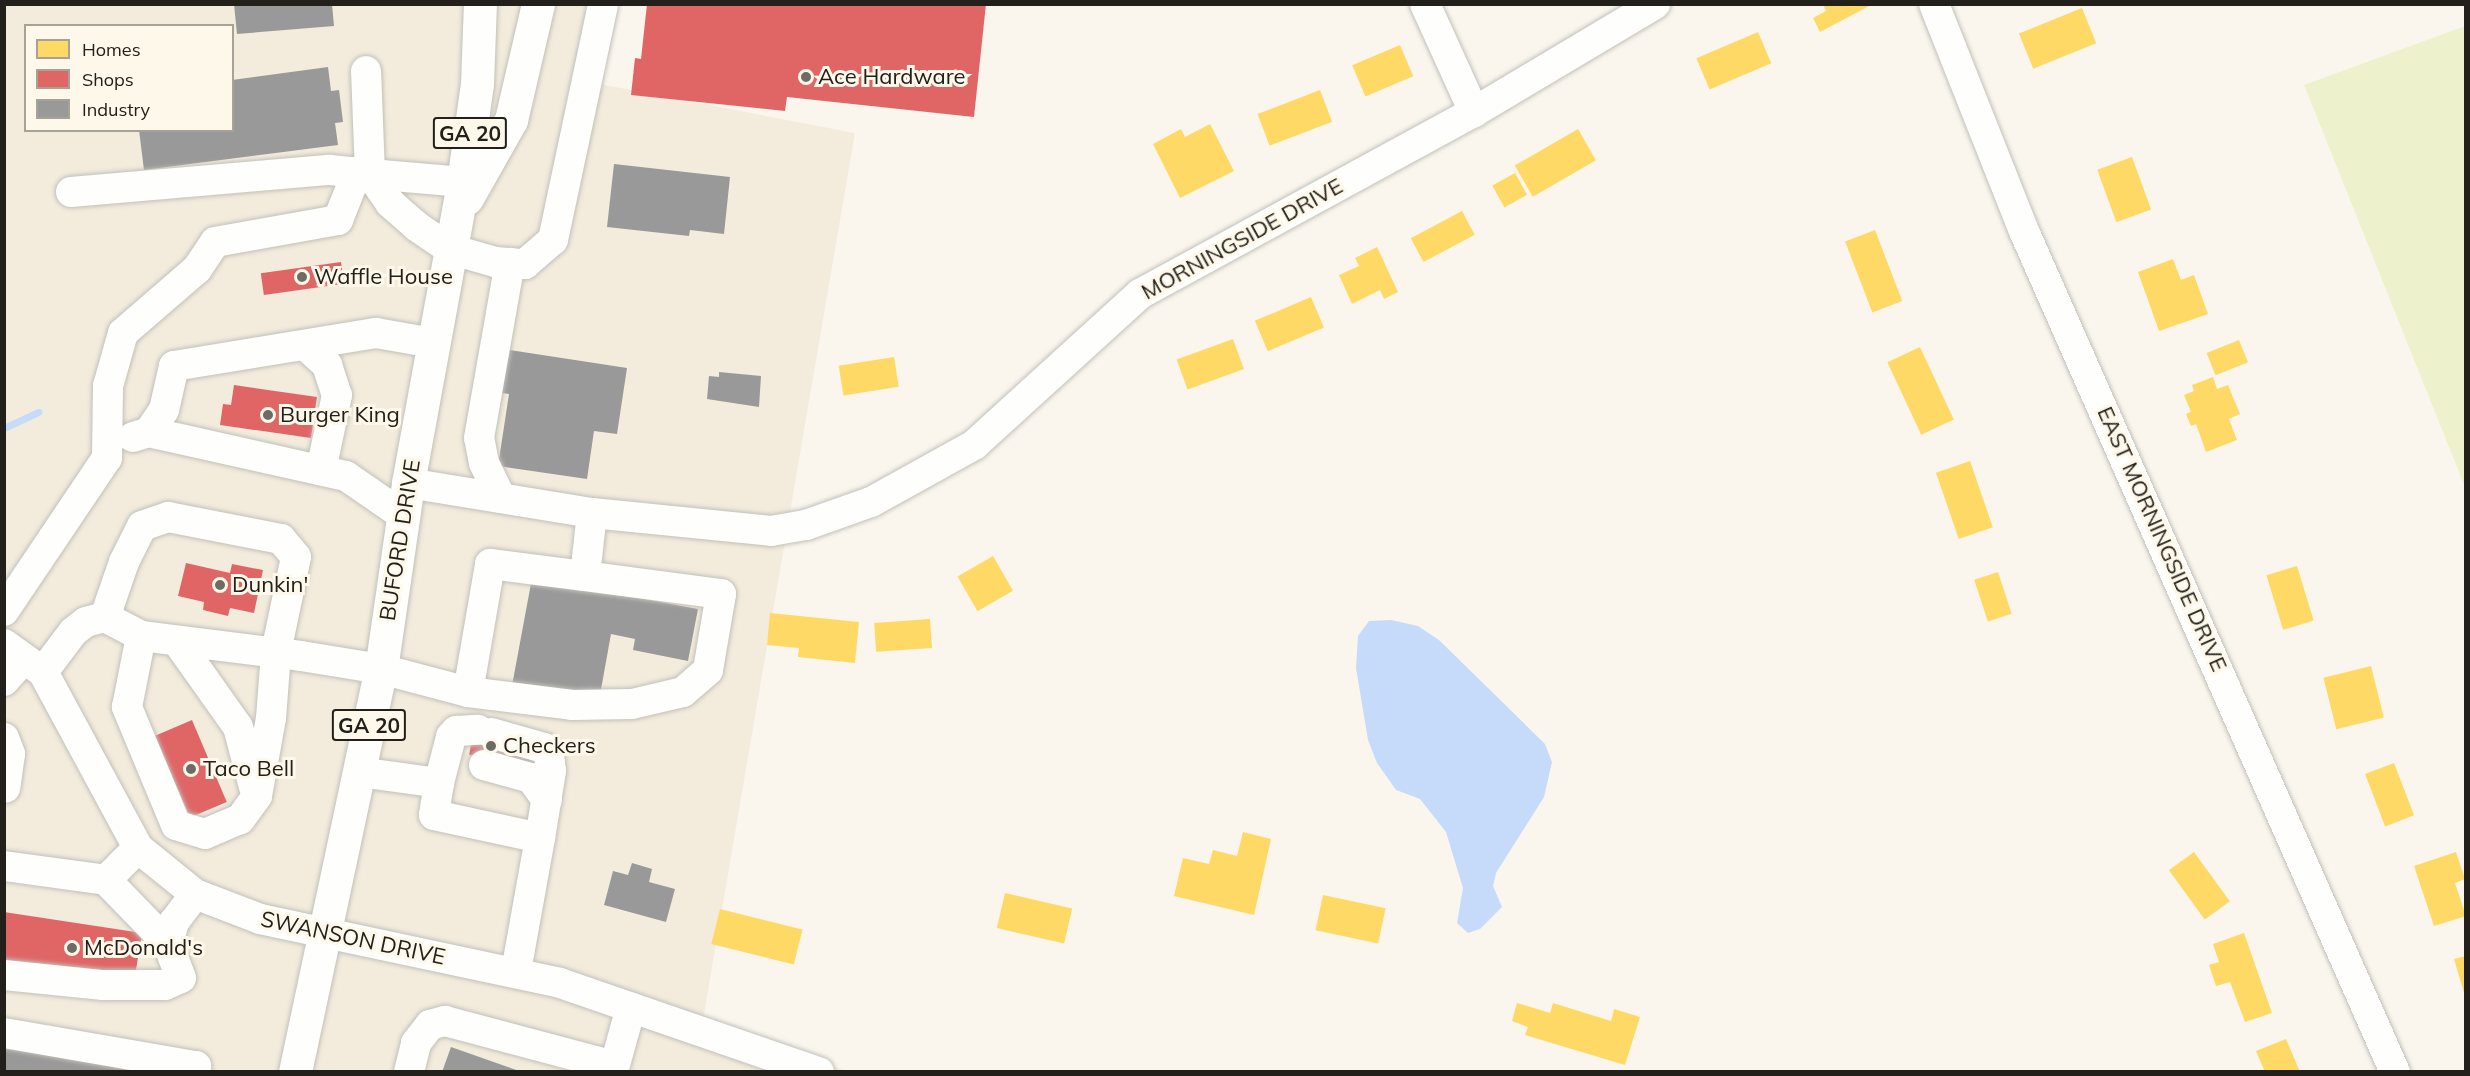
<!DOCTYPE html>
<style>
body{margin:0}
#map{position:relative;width:2470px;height:1076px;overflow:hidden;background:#faf6ee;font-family:Mulish,sans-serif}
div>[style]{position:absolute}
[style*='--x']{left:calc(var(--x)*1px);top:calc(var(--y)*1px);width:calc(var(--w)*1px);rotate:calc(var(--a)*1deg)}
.built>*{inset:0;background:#f3ecdd}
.green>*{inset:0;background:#edf2cd}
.water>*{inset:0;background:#c6dbf9}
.homes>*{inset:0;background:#ffd966;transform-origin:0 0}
.shops>*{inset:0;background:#e06666;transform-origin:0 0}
.industry>*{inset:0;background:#999}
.stream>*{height:7px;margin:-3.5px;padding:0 3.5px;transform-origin:3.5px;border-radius:3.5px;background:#c6dbf9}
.roads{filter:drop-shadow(0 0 2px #c2c0ba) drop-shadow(0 0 2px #c2c0ba)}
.minor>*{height:30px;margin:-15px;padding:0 15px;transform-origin:15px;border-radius:15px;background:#fefefc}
.highway>*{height:33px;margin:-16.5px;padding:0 16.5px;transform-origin:16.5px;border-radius:16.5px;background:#fefefc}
.dots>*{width:16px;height:16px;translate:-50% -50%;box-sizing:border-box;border:3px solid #fef8ea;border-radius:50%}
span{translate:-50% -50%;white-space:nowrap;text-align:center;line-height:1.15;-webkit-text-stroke:6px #fef8ea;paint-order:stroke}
.shield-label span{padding:2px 4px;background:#fef8ea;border:2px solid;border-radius:4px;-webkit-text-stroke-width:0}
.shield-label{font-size:21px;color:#23201b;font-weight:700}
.poi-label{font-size:22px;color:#23201b}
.left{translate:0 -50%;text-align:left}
.street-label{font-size:22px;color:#23201b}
.frame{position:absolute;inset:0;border:6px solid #23201b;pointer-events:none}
.legend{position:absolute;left:24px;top:24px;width:210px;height:108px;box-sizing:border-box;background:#fef8ea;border:2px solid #a6a297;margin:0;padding:8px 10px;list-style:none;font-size:18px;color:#23201b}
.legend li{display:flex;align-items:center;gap:12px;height:30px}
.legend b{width:30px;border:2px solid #a6a297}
</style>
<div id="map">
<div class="built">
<i style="clip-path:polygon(evenodd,5px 5px,586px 5px,579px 80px,855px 133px,703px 1020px,847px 1071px,5px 1072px,5px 5px,26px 26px,232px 26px,232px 130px,26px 130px,26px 26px)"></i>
</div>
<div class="green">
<i style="clip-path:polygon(2465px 26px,2466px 26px,2465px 487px,2304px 85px)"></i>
</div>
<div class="water">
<i style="clip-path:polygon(1391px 620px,1418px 626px,1439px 640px,1545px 744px,1552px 762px,1544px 797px,1496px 873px,1493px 886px,1502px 907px,1480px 929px,1468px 933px,1457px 923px,1463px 888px,1446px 832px,1420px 799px,1396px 790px,1377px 763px,1368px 740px,1356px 668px,1358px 636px,1369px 621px)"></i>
</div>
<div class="homes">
<i style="clip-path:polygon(1823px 4px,1873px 4px,1820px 32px,1813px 18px,1826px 11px)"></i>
<i style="left:2082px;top:8px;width:38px;height:68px;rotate:68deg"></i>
<i style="left:1758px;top:32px;width:34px;height:67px;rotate:67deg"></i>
<i style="left:1400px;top:45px;width:34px;height:52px;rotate:67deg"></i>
<i style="left:1320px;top:90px;width:34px;height:67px;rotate:69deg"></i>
<i style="clip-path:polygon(1210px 124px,1234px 171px,1180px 198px,1153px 144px,1181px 129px,1185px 137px)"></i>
<i style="left:1578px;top:129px;width:36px;height:73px;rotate:60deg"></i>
<i style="left:2132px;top:157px;width:56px;height:37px;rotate:70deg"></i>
<i style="left:1515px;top:173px;width:25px;height:26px;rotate:61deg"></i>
<i style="left:1462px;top:211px;width:27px;height:58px;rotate:62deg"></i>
<i style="left:1875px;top:230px;width:76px;height:32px;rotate:69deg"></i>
<i style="clip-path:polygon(1377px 247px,1398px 292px,1384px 299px,1380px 290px,1352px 304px,1339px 275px,1359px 266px,1355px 258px)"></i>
<i style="clip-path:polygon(2173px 259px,2181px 280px,2194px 275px,2208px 314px,2159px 331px,2138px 272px)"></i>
<i style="left:1311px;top:297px;width:33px;height:61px;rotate:67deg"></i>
<i style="left:1233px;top:339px;width:32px;height:60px;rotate:70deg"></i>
<i style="left:2239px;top:340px;width:24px;height:35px;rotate:68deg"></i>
<i style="left:1920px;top:347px;width:80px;height:36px;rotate:65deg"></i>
<i style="left:894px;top:357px;width:30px;height:56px;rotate:81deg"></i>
<i style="clip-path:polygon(2213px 377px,2217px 389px,2228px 385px,2240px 414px,2229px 419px,2237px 440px,2206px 452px,2196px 424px,2191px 426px,2186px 414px,2191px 412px,2184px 395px,2194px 391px,2192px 385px)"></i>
<i style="left:1970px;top:461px;width:70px;height:36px;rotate:71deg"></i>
<i style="left:993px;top:556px;width:40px;height:41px;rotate:60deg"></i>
<i style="left:2297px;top:566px;width:57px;height:32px;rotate:73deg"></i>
<i style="left:1998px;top:572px;width:44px;height:25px;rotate:72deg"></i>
<i style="clip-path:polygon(770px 613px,859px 622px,855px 663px,798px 657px,799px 648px,767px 645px)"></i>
<i style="left:930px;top:619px;width:29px;height:56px;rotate:86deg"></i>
<i style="left:2371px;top:666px;width:53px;height:49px;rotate:76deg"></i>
<i style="left:2394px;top:763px;width:56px;height:31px;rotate:69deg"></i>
<i style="clip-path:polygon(1243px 832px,1271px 839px,1254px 915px,1174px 896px,1183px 858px,1209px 864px,1213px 850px,1237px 856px)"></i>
<i style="left:2194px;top:852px;width:61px;height:31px;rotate:54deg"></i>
<i style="clip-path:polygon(2456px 852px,2465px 879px,2455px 883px,2466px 916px,2434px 926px,2414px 866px)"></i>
<i style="left:1005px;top:893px;width:69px;height:36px;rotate:13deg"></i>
<i style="left:1323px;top:895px;width:64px;height:36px;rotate:12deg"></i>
<i style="left:720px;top:909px;width:85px;height:36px;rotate:14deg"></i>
<i style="clip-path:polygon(2244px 933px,2272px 1013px,2245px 1022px,2230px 982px,2216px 986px,2209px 965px,2219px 962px,2213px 944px)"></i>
<i style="clip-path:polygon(2466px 956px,2466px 996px,2465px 996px,2454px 959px)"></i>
<i style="clip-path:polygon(1517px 1003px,1550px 1013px,1553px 1003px,1611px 1021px,1614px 1009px,1640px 1017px,1625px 1065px,1525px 1035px,1528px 1027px,1512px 1021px)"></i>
<i style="clip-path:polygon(2286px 1039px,2300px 1072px,2265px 1072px,2256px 1051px)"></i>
</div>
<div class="shops">
<i style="clip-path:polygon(647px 4px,986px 4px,974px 117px,787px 97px,785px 111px,631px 95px,635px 58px,641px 59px)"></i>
<i style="left:341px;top:262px;width:22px;height:81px;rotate:82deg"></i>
<i style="clip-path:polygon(234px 385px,317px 397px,311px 438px,220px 425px,223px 404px,231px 405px)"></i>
<i style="clip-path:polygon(186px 563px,230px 573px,232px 564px,263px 570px,254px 613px,230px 608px,228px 616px,203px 610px,204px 602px,178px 596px)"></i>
<i style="left:192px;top:720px;width:89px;height:40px;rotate:67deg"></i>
<i style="left:472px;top:739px;width:61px;height:16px;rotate:10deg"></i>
<i style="clip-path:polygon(4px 912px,142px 933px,135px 976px,4px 962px)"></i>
</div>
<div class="industry">
<i style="clip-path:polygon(234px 4px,332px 4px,334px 26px,237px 34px)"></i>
<i style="clip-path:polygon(328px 67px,331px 91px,339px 90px,343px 122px,335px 123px,338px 145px,144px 170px,139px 130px,232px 130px,232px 80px)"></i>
<i style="clip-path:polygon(614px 164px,730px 177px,724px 234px,690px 230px,689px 236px,607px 227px)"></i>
<i style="clip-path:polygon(503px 349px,627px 368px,617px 434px,594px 431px,587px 479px,498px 466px,509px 394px,496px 392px)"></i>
<i style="clip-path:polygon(719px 372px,761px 376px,759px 407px,707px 399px,709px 376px,719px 377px)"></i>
<i style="clip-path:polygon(532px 578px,698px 609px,688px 661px,633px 650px,635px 639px,611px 634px,600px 695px,567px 689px,565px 701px,511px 691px)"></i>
<i style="clip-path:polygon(632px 863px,652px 869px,649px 882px,675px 889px,666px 922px,604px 905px,613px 871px,628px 875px)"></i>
<i style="clip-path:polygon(4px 1043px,133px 1071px,133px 1072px,4px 1072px)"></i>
<i style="clip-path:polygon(451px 1047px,519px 1071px,518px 1072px,442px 1072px)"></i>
</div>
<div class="stream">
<i style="--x:4;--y:428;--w:38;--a:-25"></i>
</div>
<div class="roads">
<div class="minor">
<i style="--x:1425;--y:4;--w:119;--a:65.6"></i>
<i style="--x:1934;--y:4;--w:244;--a:68.4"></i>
<i style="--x:2024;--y:231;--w:919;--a:66.2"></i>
<i style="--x:463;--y:182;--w:93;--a:-175.1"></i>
<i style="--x:370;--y:174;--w:35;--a:55"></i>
<i style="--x:390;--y:203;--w:35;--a:41"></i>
<i style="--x:416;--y:226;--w:41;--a:34.1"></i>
<i style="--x:450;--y:249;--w:47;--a:16.1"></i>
<i style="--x:495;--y:262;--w:30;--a:4"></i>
<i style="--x:525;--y:264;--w:37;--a:-41"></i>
<i style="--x:553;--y:240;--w:241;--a:-78"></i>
<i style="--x:71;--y:192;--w:260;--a:-4.9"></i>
<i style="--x:330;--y:170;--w:40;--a:5.7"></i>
<i style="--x:370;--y:174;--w:103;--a:-92.2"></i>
<i style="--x:305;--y:345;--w:30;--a:42"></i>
<i style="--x:327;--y:365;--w:32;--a:72"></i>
<i style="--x:337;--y:395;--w:77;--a:102"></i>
<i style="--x:149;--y:432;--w:27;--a:-56"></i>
<i style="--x:164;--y:410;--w:45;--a:-77.2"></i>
<i style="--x:174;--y:366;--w:205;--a:-9.3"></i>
<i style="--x:376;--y:333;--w:58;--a:10"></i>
<i style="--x:133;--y:437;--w:17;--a:-17"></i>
<i style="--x:149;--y:432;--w:202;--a:12.6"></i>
<i style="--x:346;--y:476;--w:70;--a:34.6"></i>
<i style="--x:408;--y:483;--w:186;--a:9.3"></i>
<i style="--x:592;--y:513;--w:180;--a:5.7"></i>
<i style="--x:771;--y:531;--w:36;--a:-10"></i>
<i style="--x:806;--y:525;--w:69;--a:-19.5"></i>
<i style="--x:871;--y:502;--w:118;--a:-29"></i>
<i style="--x:974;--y:445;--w:224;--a:-42.3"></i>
<i style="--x:1140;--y:294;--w:380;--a:-28.6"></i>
<i style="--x:1474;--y:112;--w:211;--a:-30.8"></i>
<i style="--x:501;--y:498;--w:39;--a:-116"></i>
<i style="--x:484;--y:463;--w:25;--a:-101"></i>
<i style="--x:479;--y:438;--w:178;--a:-80"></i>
<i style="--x:4;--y:611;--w:184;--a:-56.1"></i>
<i style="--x:107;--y:458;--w:72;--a:-89.2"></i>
<i style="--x:108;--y:386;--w:55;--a:-74.2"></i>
<i style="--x:123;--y:333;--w:98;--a:-40.9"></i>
<i style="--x:197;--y:269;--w:32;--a:-56"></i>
<i style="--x:215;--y:242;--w:125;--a:-10.1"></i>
<i style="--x:338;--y:220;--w:52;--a:-68.4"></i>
<i style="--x:105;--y:617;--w:58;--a:-70.9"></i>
<i style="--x:124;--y:562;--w:40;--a:-63.4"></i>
<i style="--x:142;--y:526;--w:28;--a:-19"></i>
<i style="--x:168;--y:517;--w:115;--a:11"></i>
<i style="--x:281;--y:539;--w:23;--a:50"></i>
<i style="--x:296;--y:557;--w:97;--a:101.9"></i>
<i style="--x:276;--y:652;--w:66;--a:94.3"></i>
<i style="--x:271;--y:718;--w:79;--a:100.2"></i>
<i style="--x:257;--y:796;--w:29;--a:126"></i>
<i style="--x:240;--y:819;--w:38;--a:157"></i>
<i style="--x:205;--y:834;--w:30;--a:-163"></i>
<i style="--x:176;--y:825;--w:128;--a:-112.6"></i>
<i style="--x:127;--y:707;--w:72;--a:-78.8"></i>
<i style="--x:177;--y:641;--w:105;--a:54.7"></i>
<i style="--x:238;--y:727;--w:62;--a:75.1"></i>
<i style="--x:4;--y:644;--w:48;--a:35.7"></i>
<i style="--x:43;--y:672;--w:200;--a:61.6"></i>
<i style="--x:138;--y:848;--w:73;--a:38.9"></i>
<i style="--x:195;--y:894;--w:70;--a:21"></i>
<i style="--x:260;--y:919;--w:307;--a:12"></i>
<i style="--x:560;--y:983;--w:274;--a:19"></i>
<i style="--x:43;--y:672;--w:50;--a:-53.1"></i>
<i style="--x:73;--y:632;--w:16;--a:-38"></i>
<i style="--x:86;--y:622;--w:20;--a:-15"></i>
<i style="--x:105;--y:617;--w:41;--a:27.8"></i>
<i style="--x:141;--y:636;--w:161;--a:7.1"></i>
<i style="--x:301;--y:656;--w:81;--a:9.2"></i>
<i style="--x:381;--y:669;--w:90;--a:14.8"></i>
<i style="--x:468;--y:692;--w:130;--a:-80.2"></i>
<i style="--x:490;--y:564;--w:96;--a:7.2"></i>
<i style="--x:585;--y:576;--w:63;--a:-83.7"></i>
<i style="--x:4;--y:681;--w:30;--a:-48"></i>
<i style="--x:468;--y:692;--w:105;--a:7.1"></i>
<i style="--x:572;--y:705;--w:60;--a:-1"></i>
<i style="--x:632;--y:704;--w:52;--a:-13.2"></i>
<i style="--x:683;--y:692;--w:33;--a:-41"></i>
<i style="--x:708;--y:670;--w:77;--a:-80.3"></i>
<i style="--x:721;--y:594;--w:137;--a:-172.5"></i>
<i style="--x:491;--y:733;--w:55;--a:15.8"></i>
<i style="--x:544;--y:748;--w:9;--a:54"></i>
<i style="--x:549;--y:755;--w:16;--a:83"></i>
<i style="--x:551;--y:771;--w:68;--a:99.3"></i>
<i style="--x:4;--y:738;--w:17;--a:69"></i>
<i style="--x:10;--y:754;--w:34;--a:98"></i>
<i style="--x:484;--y:765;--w:49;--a:15.5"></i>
<i style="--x:531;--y:778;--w:27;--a:54"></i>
<i style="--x:359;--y:772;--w:81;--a:7.8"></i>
<i style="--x:439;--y:783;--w:32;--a:99"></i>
<i style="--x:434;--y:815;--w:108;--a:12.2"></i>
<i style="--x:540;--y:838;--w:136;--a:100.2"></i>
<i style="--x:439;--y:783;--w:48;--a:-75.4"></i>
<i style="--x:451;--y:737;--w:8;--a:-50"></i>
<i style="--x:456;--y:731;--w:22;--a:-3"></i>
<i style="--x:4;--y:866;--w:103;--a:7.8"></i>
<i style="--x:106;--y:880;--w:45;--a:-45"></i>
<i style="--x:106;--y:880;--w:89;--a:45.9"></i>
<i style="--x:4;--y:975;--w:100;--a:5.8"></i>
<i style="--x:103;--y:985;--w:62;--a:0"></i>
<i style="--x:165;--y:985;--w:17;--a:-24"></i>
<i style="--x:181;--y:978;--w:36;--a:-111"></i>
<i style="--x:168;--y:944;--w:23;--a:-75"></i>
<i style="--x:174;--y:922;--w:35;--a:-53"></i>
<i style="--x:4;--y:1033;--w:195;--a:9.8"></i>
<i style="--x:196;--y:1066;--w:6;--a:99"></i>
<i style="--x:409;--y:1072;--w:30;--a:-76"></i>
<i style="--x:416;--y:1043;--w:23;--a:-52"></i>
<i style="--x:430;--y:1025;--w:16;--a:-15"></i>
<i style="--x:445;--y:1021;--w:175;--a:14.9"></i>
<i style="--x:613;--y:1072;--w:67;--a:-74.5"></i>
</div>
<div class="highway">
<i style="--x:467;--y:198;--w:90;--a:-60.6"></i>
<i style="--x:511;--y:120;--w:119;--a:-76.9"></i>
<i style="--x:295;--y:1072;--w:412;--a:-78"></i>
<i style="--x:381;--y:669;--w:188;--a:-81.7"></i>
<i style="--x:408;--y:483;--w:306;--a:-79.6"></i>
<i style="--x:463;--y:182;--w:99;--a:-81.9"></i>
<i style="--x:477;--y:84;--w:80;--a:-87.9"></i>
</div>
</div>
<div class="dots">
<i style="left:806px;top:77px;background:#6e6b65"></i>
<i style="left:302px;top:277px;background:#6e6b65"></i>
<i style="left:268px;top:415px;background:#6e6b65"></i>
<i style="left:220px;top:585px;background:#6e6b65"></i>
<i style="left:491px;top:746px;background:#6e6b65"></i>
<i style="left:191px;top:769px;background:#6e6b65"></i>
<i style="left:72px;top:948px;background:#6e6b65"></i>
</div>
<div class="shield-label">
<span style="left:470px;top:133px">GA 20</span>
<span style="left:369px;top:725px">GA 20</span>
</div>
<div class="poi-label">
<span class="left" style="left:818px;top:77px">Ace Hardware</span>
<span class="left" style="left:314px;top:277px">Waffle House</span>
<span class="left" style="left:280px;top:415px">Burger King</span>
<span class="left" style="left:232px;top:585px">Dunkin'</span>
<span class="left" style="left:503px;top:746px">Checkers</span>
<span class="left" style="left:203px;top:769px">Taco Bell</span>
<span class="left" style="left:84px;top:948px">McDonald's</span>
</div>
<div class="street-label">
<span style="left:1242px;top:239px;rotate:-29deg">MORNINGSIDE DRIVE</span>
<span style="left:2162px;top:539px;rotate:66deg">EAST MORNINGSIDE DRIVE</span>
<span style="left:400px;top:540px;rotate:-81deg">BUFORD DRIVE</span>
<span style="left:353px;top:938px;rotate:12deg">SWANSON DRIVE</span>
</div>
<div class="frame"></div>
<ul class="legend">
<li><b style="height:16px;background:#ffd966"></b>Homes</li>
<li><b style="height:16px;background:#e06666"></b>Shops</li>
<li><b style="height:16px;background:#999"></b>Industry</li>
</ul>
</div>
